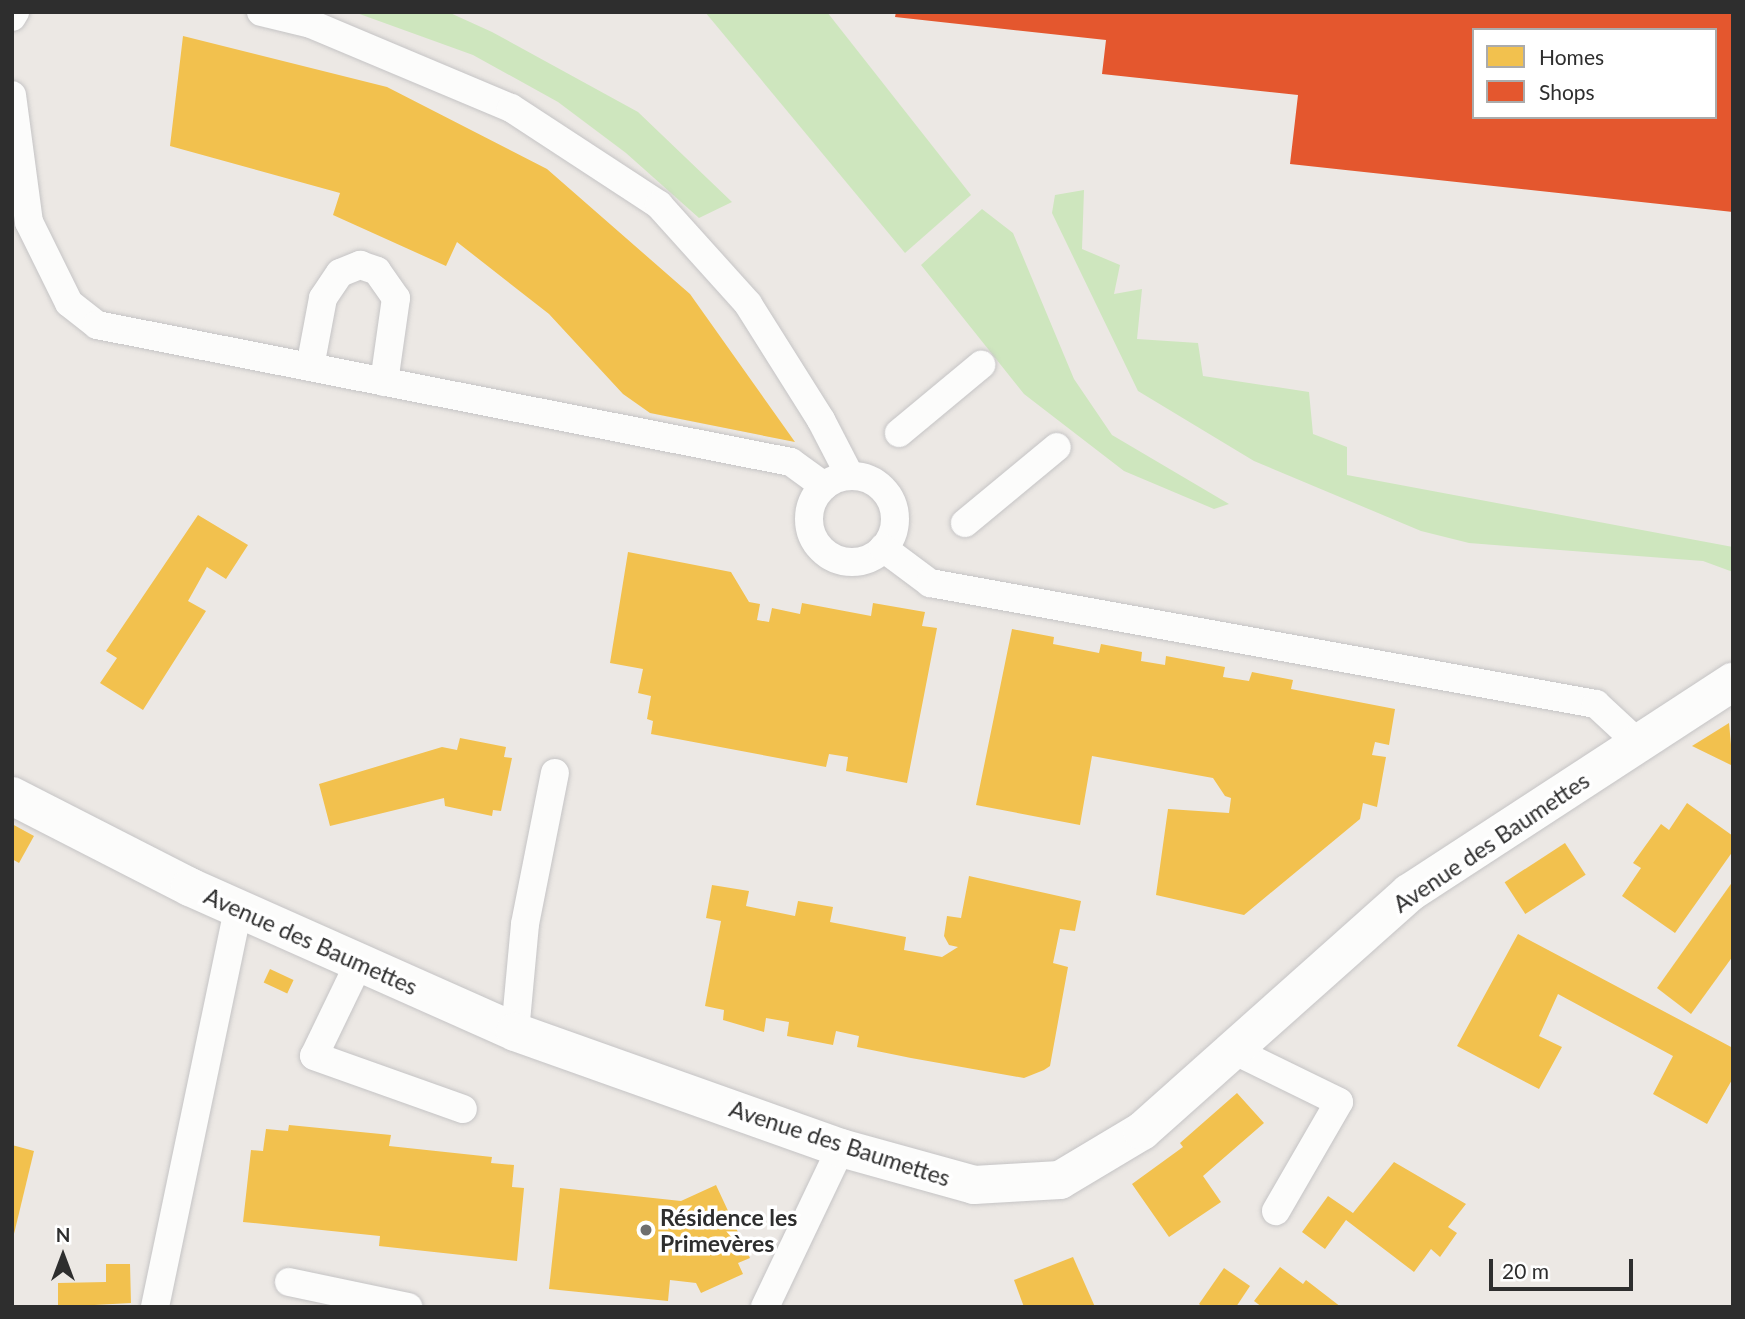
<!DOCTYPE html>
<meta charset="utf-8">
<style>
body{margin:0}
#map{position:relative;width:1745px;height:1319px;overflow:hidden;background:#ece8e4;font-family:Lato,sans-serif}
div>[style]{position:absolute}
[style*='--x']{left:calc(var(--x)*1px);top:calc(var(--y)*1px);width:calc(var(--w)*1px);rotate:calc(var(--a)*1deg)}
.green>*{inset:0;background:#cee6be}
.homes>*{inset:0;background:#f2c14e;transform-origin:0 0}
.shops>*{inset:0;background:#e4572e}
.roads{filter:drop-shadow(0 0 2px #c5c4c5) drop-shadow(0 0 2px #c5c4c5)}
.service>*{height:28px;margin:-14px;padding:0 14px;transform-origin:14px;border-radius:14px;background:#fcfcfb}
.service>.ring{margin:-14px;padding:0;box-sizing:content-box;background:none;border:28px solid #fcfcfb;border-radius:50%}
.minor>*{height:38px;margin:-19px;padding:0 19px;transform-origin:19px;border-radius:19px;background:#fcfcfb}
.dots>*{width:19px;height:19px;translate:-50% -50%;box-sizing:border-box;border:4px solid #fff;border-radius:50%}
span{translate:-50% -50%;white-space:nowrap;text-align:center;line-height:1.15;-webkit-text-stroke:7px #fff;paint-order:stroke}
.street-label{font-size:23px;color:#2e2e2e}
.poi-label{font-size:23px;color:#2e2e2e;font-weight:700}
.left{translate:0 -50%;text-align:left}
.frame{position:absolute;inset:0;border:14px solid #2e2e2e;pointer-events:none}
.legend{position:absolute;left:1472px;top:28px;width:245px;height:91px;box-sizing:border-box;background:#fff;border:2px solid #ababab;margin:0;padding:9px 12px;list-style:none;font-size:21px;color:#2e2e2e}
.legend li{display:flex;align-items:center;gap:14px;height:35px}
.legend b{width:35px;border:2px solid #ababab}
.north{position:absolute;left:28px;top:1221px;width:70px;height:70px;-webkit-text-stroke:5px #fff;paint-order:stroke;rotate:0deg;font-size:19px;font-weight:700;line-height:28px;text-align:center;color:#2e2e2e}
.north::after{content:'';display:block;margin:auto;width:24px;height:32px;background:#2e2e2e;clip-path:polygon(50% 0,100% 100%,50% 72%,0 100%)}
.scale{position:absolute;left:1489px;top:1259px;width:144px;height:32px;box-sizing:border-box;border:4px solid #2e2e2e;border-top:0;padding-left:9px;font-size:21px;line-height:24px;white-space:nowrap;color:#2e2e2e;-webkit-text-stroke:5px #fff;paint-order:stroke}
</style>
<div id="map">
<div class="green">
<i style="clip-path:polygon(354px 12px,448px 12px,492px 32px,638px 112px,732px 202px,699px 218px,626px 153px,558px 102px,473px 55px)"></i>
<i style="clip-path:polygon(705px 12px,827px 12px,971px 195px,905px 253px)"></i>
<i style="clip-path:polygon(1084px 190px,1082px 249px,1120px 265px,1114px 294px,1142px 289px,1137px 339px,1198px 343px,1203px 376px,1309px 392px,1313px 434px,1347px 447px,1347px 475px,1733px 547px,1733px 572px,1703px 561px,1469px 543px,1421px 531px,1254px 461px,1138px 391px,1052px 213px,1055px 195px)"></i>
<i style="clip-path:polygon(982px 209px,1013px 233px,1074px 379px,1112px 435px,1229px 504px,1214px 509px,1124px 471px,1024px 394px,921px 265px)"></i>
</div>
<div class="homes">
<i style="clip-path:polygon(183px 36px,387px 87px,547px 169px,690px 294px,795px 442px,650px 413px,623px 394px,549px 314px,457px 242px,446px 266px,333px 215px,340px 193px,170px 146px)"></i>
<i style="clip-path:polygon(198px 515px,248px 545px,226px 579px,207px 567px,188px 601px,206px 611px,143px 710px,100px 683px,117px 658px,106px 651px)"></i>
<i style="clip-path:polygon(628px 552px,731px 572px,749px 602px,760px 604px,757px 620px,769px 622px,772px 608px,800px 614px,802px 603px,871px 616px,873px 603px,925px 612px,922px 626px,937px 628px,907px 783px,846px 771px,848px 757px,829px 754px,826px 767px,651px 734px,653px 721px,647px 719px,651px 696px,638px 693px,643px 669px,610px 663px)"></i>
<i style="clip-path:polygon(1012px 629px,1054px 637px,1053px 644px,1099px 653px,1101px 644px,1142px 652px,1141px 661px,1165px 665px,1166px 656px,1225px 667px,1223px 677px,1249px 681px,1252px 672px,1293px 680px,1291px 689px,1395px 709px,1389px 745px,1375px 742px,1372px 755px,1386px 757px,1377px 807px,1363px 803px,1360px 819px,1244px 915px,1156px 895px,1168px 809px,1229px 813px,1231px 798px,1225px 796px,1213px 778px,1092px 756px,1080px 825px,976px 805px)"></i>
<i style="clip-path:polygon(1729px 723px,1733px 766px,1692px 746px)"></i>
<i style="clip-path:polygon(460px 738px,506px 747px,504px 757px,512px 758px,501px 811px,493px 810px,492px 816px,445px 806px,444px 798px,330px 826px,319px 784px,442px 747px,457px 750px)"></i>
<i style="clip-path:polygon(1687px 803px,1733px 836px,1733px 851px,1675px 933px,1622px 896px,1641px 868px,1633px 863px,1661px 824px,1669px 830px)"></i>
<i style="clip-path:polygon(12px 824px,34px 836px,19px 863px,12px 859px)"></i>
<i style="left:1565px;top:843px;width:38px;height:72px;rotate:57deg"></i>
<i style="clip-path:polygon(969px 876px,1081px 901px,1075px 931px,1060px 929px,1053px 963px,1068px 967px,1050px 1066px,1044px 1070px,1024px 1078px,911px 1058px,857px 1047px,859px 1036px,836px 1031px,833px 1045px,787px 1036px,789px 1022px,766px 1018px,764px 1032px,723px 1020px,724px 1010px,705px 1006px,721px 921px,706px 918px,712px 885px,749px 891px,746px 906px,795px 916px,798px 901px,833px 907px,830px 922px,906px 937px,904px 950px,942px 957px,958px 947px,949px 945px,944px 936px,947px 916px,961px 918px)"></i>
<i style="clip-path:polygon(1733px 881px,1733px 956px,1691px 1014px,1657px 988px)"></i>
<i style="clip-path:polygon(1518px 934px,1733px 1048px,1733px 1078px,1707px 1124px,1653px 1094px,1673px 1056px,1558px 994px,1539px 1036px,1562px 1047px,1539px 1089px,1457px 1046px)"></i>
<i style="left:270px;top:969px;width:26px;height:15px;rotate:25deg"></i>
<i style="clip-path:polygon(1237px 1093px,1264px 1123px,1203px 1176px,1221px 1202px,1169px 1237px,1132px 1184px,1183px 1147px,1180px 1143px)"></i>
<i style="clip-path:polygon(289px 1125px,391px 1135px,389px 1146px,492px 1157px,491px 1163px,514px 1165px,512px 1187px,524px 1188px,517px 1261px,379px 1246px,380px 1236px,243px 1222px,251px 1150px,263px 1151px,266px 1129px,288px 1131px)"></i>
<i style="clip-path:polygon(12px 1145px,34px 1151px,13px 1238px,12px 1238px)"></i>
<i style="clip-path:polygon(1394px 1162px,1466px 1204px,1448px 1227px,1457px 1233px,1440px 1257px,1431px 1249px,1414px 1272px,1346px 1220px,1325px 1249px,1302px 1232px,1328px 1196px,1353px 1213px)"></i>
<i style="clip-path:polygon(716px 1185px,750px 1258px,738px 1263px,743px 1274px,701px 1293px,696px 1283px,670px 1280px,668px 1301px,549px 1289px,560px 1188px,681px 1201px)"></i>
<i style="clip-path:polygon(1073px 1257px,1095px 1307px,1024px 1307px,1014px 1280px)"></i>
<i style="clip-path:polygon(106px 1264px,130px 1264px,131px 1303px,58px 1307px,58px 1283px,106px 1282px)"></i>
<i style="clip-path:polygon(1280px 1267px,1303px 1284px,1306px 1280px,1341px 1307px,1262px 1307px,1254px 1301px)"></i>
<i style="clip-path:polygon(1224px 1268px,1250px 1286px,1236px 1307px,1203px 1307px,1199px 1304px)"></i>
</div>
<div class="shops">
<i style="clip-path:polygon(evenodd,896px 12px,1733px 12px,1733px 212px,1290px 164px,1298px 95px,1102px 74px,1106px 40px,895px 17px,896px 12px,1474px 30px,1715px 30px,1715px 117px,1474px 117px,1474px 30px)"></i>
</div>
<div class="roads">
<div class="service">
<i style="--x:261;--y:12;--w:51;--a:13.5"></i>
<i style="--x:311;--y:24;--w:217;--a:22.8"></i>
<i style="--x:511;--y:108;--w:177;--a:33.2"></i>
<i style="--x:659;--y:205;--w:133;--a:48"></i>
<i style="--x:748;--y:304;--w:137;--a:57.8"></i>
<i style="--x:821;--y:420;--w:63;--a:62.6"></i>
<i style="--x:12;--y:17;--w:6;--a:-59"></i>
<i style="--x:12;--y:95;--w:128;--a:82.4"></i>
<i style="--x:29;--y:222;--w:90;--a:63.7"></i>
<i style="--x:69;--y:303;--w:36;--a:38"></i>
<i style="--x:97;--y:325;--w:707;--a:11.17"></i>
<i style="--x:791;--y:462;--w:41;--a:36"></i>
<i style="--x:310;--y:367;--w:70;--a:-79.3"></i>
<i style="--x:323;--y:298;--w:30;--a:-56"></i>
<i style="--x:340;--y:273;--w:22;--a:-22"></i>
<i style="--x:360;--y:265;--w:18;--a:19"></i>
<i style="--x:377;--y:271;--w:33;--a:55"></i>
<i style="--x:396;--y:298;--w:85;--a:98.1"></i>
<i style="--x:899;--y:433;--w:107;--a:-39.7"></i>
<i class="ring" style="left:809px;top:476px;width:58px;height:58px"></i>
<i style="--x:965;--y:523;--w:119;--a:-39.6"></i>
<i style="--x:883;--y:548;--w:59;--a:36.7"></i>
<i style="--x:930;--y:583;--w:677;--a:10.3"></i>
<i style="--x:1596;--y:704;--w:57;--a:42.9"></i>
<i style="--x:359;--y:963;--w:103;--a:115.8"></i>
<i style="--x:314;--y:1056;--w:158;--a:19.6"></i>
<i style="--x:515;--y:1032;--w:108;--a:-84.7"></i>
<i style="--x:525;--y:924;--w:154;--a:-78.8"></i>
<i style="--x:1233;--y:1050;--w:118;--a:26.1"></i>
<i style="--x:1339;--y:1102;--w:126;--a:120"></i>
<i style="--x:289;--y:1282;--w:122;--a:11.9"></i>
<i style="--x:155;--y:1307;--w:408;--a:-78.2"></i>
<i style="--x:765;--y:1307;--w:176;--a:-64.5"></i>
</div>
<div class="minor">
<i style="--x:12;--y:796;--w:200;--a:27.1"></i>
<i style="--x:190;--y:887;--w:356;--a:24"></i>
<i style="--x:515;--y:1032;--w:346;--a:19.6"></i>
<i style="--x:841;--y:1148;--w:138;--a:15.5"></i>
<i style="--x:974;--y:1185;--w:86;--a:-3.3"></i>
<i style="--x:1060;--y:1180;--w:96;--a:-30.9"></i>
<i style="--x:1142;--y:1131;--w:358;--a:-41.7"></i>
<i style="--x:1409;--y:893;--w:387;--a:-33.1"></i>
</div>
</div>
<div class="dots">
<i style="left:646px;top:1230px;background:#706f6e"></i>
</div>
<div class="street-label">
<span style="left:1491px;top:842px;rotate:-34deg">Avenue des Baumettes</span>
<span style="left:311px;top:941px;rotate:24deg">Avenue des Baumettes</span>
<span style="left:840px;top:1143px;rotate:18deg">Avenue des Baumettes</span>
</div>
<div class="poi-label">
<span class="left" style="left:660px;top:1230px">Résidence les<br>Primevères</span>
</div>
<div class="frame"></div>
<ul class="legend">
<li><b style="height:19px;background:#f2c14e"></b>Homes</li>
<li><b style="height:19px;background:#e4572e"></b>Shops</li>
</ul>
<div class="north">N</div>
<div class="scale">20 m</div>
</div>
